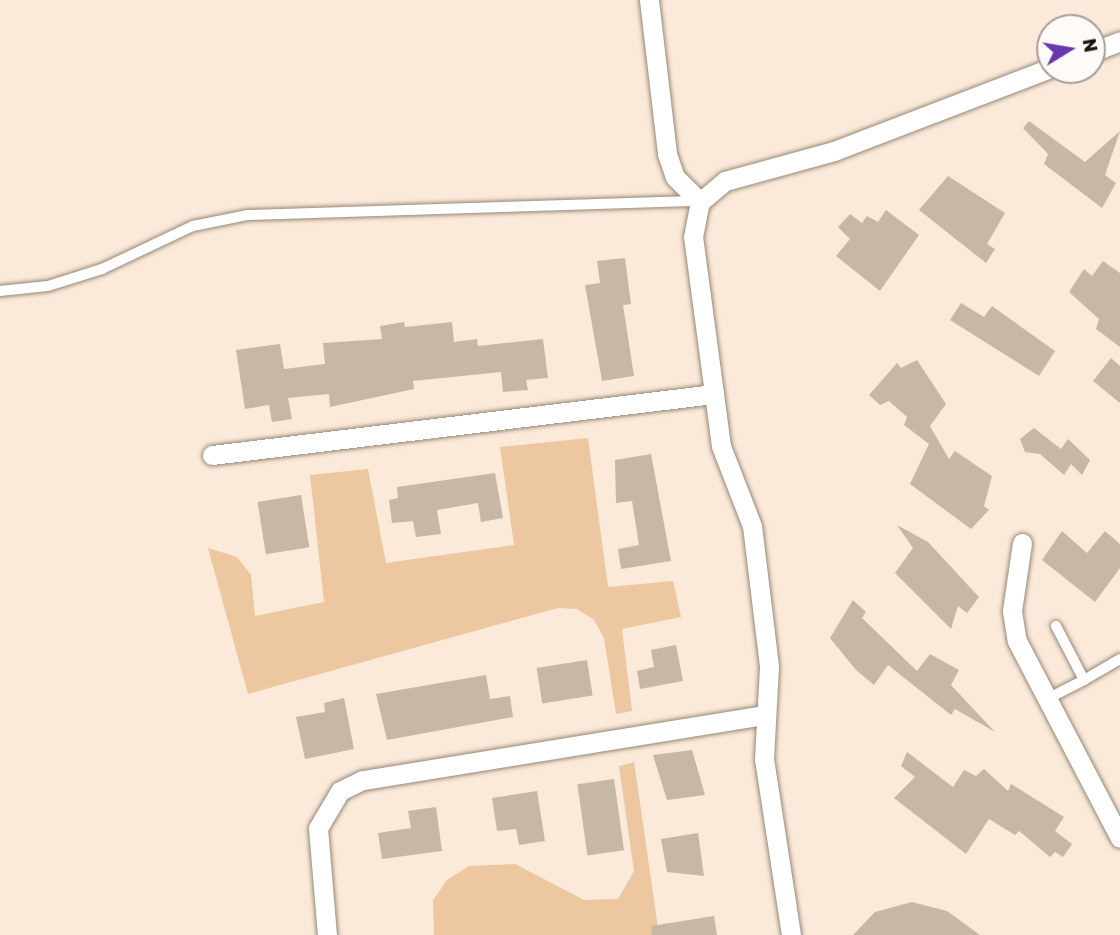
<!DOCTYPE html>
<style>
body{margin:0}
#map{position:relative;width:1120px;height:935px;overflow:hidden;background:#fbead9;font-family:Rubik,sans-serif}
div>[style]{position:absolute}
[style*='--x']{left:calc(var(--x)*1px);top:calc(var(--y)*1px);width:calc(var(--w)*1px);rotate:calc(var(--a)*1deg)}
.green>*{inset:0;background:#ecc7a0}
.building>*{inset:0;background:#c7b7a6;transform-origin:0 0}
.roads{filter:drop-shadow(0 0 2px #978777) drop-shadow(0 0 2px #978777)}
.lane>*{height:10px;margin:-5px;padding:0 5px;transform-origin:5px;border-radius:5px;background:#fff}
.street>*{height:19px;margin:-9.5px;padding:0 9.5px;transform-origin:9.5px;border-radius:9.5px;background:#fff}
span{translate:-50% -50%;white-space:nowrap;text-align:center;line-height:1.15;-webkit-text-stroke:6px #fefaf7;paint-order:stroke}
.north{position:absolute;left:1036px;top:14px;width:70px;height:70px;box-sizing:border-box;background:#fefaf7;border:2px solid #a39e9a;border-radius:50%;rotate:79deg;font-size:19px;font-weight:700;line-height:28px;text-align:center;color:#1a140e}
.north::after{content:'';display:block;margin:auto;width:24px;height:32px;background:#6836ad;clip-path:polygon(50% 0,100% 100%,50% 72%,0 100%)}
</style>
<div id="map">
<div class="green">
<i style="clip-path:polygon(588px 438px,608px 587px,673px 581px,681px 617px,622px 629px,632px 711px,616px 714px,604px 638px,594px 620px,577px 609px,558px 608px,248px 694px,208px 548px,237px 557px,251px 575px,255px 616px,324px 602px,310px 475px,368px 469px,386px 563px,514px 545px,500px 447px)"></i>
<i style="clip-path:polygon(634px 762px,659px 935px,434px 935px,433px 900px,447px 880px,469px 866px,515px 864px,584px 900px,618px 899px,634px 871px,619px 766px)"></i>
</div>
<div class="building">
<i style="clip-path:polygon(1029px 121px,1085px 162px,1120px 131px,1105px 175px,1116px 183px,1102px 208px,1044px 164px,1048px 154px,1023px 128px)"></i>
<i style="clip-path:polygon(948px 176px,1005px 213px,987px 244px,995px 249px,986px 263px,919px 210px)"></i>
<i style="clip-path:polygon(886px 210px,919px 235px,880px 291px,836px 256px,850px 239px,838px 227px,850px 214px,862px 223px,867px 216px,878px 222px)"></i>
<i style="clip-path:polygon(625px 258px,631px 304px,623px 305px,634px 376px,602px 381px,585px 285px,600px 283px,597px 261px)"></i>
<i style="clip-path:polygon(1103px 261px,1120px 273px,1120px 347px,1096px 329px,1099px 319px,1069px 292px,1084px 269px,1092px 276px)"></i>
<i style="clip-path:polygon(961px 303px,984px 317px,992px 306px,1055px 351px,1039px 376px,950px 320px)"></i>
<i style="clip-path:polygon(404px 322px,405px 327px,452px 322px,454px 342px,477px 339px,478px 346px,543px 339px,548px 378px,526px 380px,528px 390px,503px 392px,501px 372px,413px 381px,414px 389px,330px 407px,329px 394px,288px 398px,292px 419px,272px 422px,269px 405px,245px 409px,236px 350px,280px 344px,284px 369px,325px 364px,323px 343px,382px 339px,380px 326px)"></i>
<i style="clip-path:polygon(1111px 358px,1120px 366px,1120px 403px,1093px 381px)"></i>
<i style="clip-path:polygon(917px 360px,946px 404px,930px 426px,949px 459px,955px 451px,992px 476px,984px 506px,989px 510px,971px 529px,910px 484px,929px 444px,904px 425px,907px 417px,889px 401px,880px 405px,869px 395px,897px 363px,901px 368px)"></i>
<i style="clip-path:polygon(1034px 428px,1061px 449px,1068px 439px,1090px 460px,1082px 475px,1071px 464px,1064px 475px,1040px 454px,1025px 452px,1020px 439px)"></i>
<i style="clip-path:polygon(651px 454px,671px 561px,621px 569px,618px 549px,639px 545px,632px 501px,616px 503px,615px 460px)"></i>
<i style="clip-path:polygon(495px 473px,503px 518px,481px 522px,478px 503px,437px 510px,441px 534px,416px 537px,413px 521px,392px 523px,389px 500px,398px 498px,397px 487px)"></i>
<i style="left:301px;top:495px;width:53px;height:44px;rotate:81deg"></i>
<i style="clip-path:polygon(897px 525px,928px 542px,979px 597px,967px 613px,958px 606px,951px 629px,895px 573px,913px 548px)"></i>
<i style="clip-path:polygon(1062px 531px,1087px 553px,1105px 531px,1120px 544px,1120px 568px,1095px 602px,1042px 560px)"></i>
<i style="clip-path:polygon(853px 600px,866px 612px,862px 618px,917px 671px,930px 654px,959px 670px,951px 685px,995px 732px,955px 709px,951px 715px,888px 665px,874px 685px,856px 670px,830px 638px)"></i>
<i style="clip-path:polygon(676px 645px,683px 681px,640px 689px,637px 671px,654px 667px,651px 650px)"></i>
<i style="left:587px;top:660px;width:36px;height:51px;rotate:81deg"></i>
<i style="clip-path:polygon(486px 675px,490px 699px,510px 696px,513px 717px,387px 740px,376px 694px)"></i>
<i style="clip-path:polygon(344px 698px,354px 749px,305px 759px,296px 717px,325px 712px,324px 703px)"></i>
<i style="clip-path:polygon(692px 750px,705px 795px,667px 800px,653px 755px)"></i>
<i style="clip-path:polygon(907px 752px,953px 787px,964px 770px,976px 776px,984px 769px,1008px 791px,1011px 784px,1064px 817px,1055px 831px,1072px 844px,1063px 857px,1055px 852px,1050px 857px,1019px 831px,1015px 835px,989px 819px,966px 854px,894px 798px,915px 777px,901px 766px)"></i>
<i style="left:614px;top:779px;width:72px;height:37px;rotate:82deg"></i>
<i style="clip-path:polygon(537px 791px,545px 841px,519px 845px,516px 829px,497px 831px,492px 798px)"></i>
<i style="clip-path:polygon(436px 807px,442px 851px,382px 859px,378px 833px,411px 828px,408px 811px)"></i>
<i style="clip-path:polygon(698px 833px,704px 876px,667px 872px,661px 839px)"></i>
<i style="clip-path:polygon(912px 902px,947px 911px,980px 935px,853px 935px,875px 912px)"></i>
<i style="clip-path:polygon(714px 916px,717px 935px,652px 935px,651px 926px)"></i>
</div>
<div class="roads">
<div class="lane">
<i style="--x:0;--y:291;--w:48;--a:-5.9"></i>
<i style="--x:48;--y:286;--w:57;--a:-17.5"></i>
<i style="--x:102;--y:269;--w:101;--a:-25.3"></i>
<i style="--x:193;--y:226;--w:55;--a:-11.5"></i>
<i style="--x:247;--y:215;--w:448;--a:-1.8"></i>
<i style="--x:1084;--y:680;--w:42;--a:-30.3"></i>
<i style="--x:1045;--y:700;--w:44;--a:-27.1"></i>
<i style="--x:1084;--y:680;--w:61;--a:-117.4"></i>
</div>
<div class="street">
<i style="--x:649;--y:0;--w:155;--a:83.3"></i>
<i style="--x:667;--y:154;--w:24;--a:71"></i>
<i style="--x:675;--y:177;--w:35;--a:45"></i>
<i style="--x:1092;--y:52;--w:30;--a:-21"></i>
<i style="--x:212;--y:455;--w:506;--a:-6.93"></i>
<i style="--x:1022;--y:543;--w:69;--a:98.4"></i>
<i style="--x:1012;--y:611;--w:30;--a:81"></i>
<i style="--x:1017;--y:641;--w:222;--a:62.4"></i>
<i style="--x:327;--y:935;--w:107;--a:-94.8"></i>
<i style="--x:318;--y:828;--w:43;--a:-59.3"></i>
<i style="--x:340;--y:791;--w:25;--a:-26"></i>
<i style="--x:363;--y:780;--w:407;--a:-9.2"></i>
<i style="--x:791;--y:935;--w:178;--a:-98.7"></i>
<i style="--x:764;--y:759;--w:93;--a:-86.9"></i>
<i style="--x:769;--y:666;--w:141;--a:-96.9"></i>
<i style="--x:752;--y:526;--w:86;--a:-111.2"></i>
<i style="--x:721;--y:446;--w:211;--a:-97.6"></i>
<i style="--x:693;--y:237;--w:36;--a:-79"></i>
<i style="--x:700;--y:202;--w:33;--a:-40"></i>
<i style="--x:725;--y:181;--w:113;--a:-15.4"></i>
<i style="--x:834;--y:151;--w:231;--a:-21"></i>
</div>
</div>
<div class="north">N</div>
</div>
